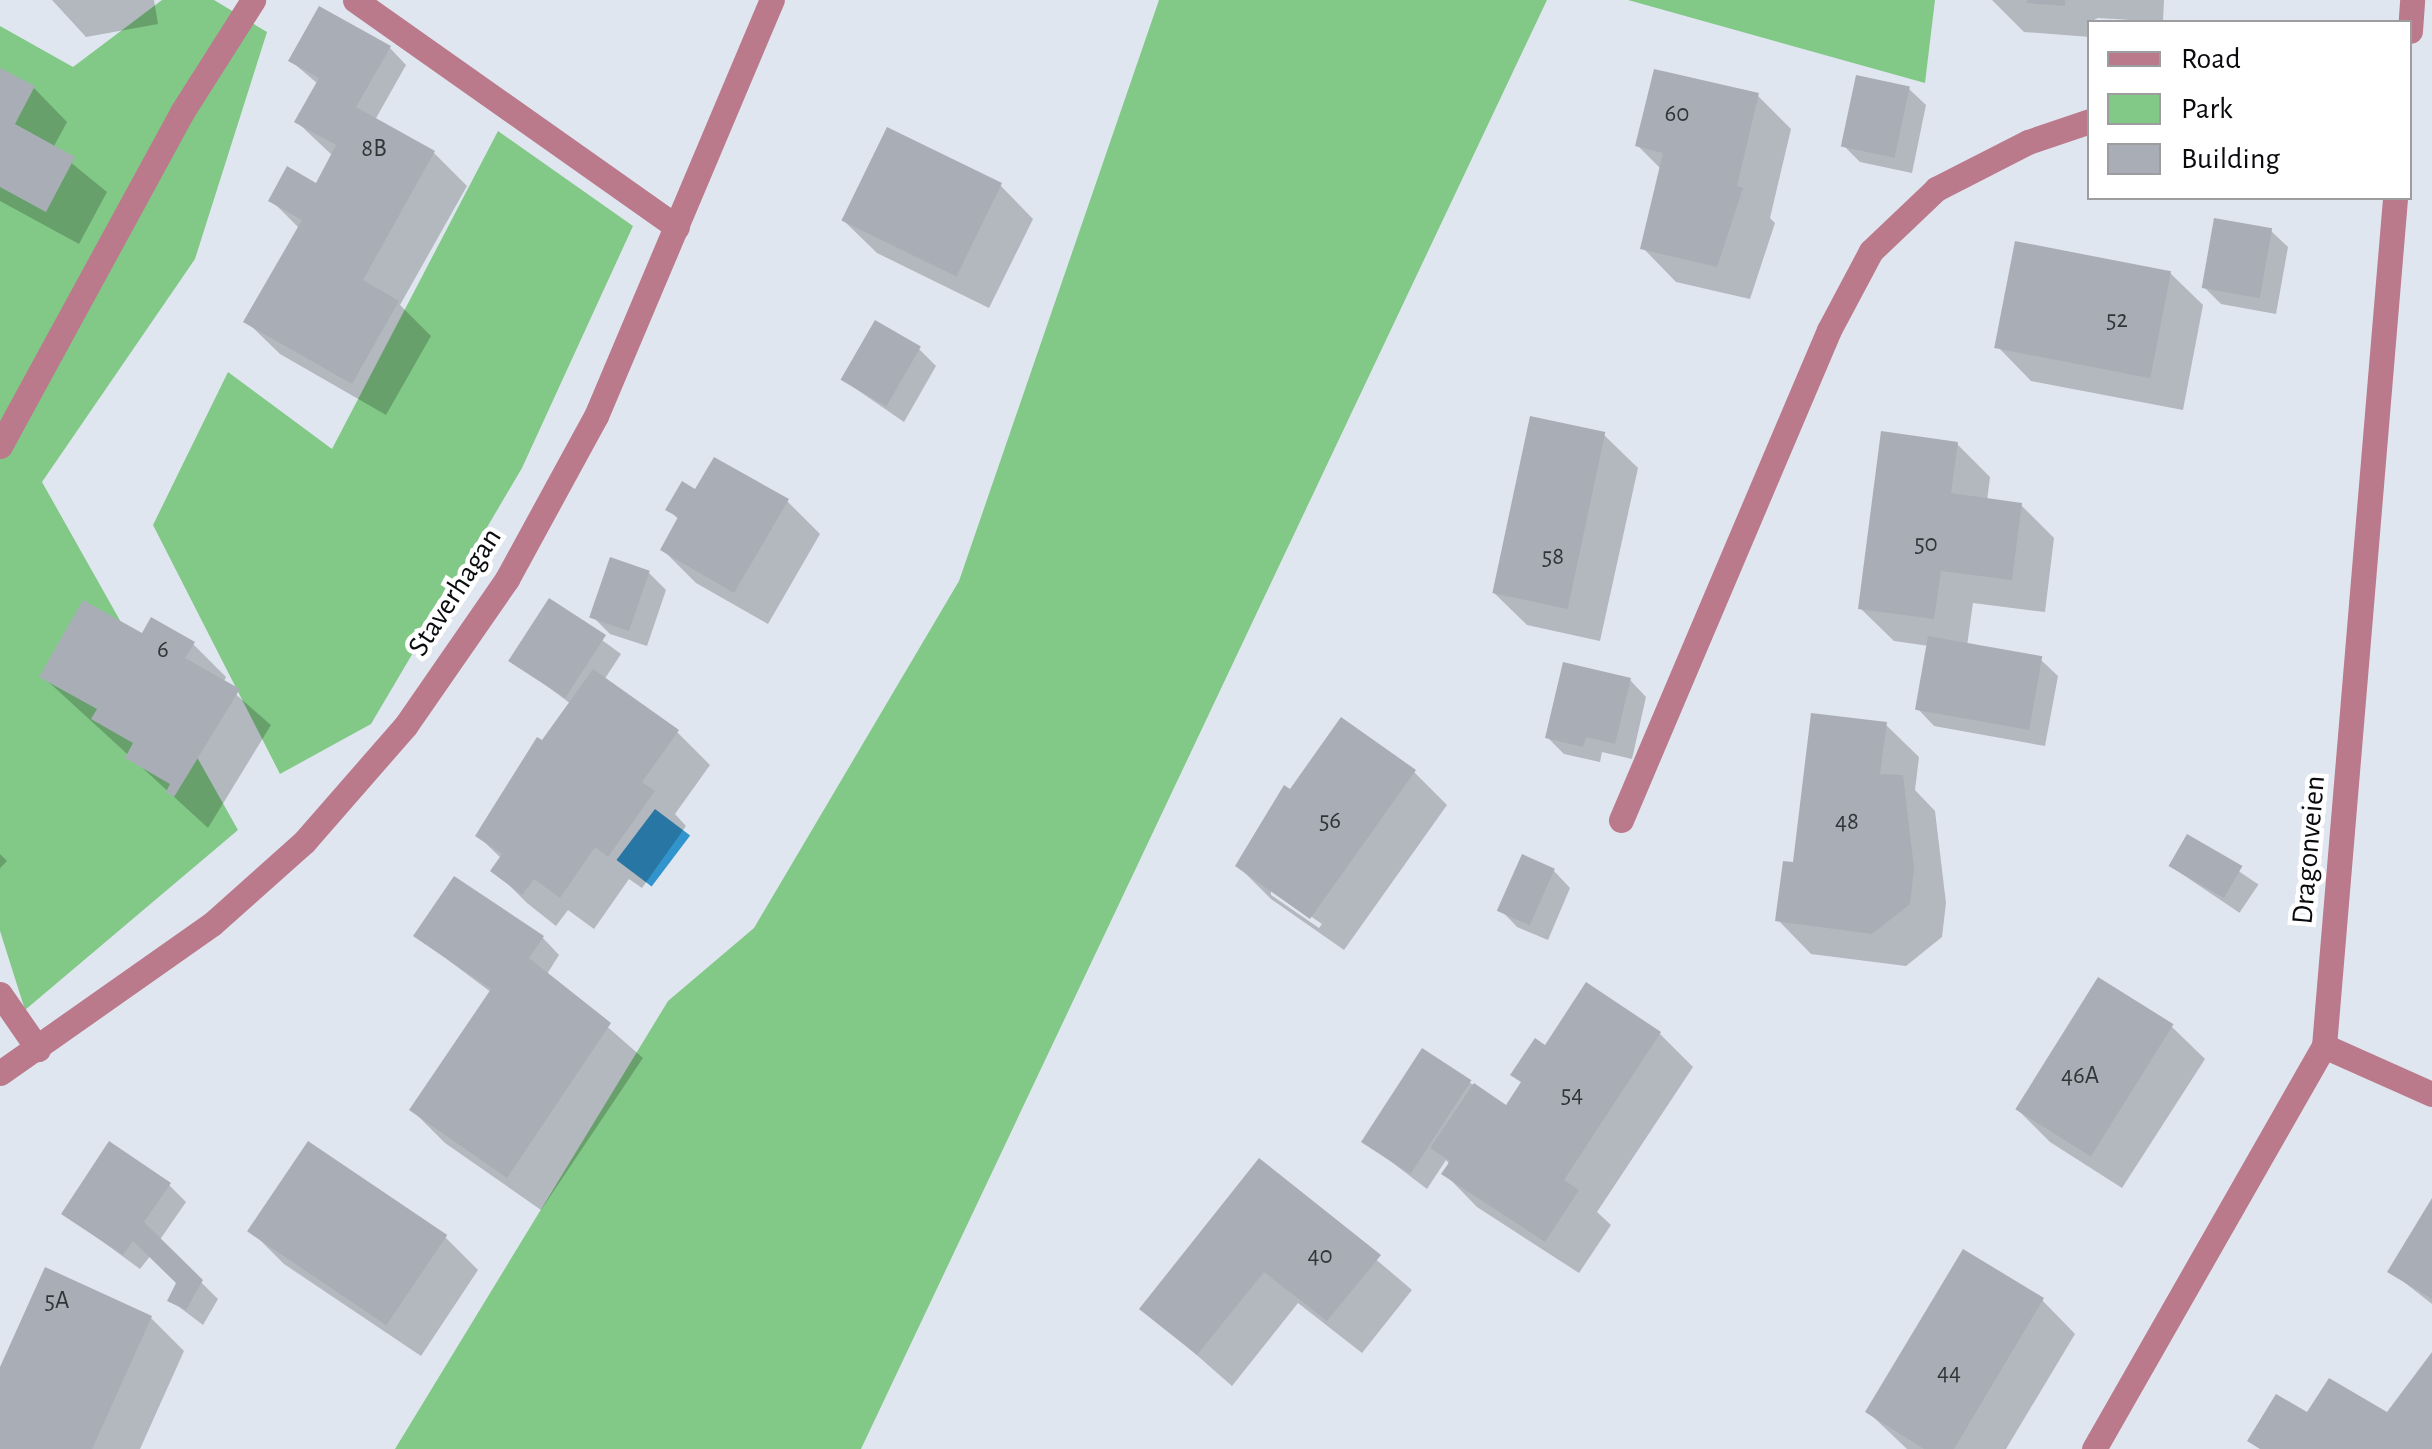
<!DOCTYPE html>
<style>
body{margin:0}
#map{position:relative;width:2432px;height:1449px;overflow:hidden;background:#e0e6ef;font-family:"Alegreya Sans",sans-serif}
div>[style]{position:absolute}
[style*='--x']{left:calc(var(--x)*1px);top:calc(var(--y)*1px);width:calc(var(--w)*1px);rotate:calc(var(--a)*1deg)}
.green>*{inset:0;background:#82c988}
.water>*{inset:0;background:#3294cc;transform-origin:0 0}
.shadow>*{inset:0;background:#0003;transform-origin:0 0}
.building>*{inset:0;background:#a9aeb6;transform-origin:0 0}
.minor>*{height:25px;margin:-12.5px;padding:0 12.5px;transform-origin:12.5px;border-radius:12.5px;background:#ba7a8c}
span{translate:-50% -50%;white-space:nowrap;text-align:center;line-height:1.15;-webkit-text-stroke:9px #fff;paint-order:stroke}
.number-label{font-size:25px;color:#323438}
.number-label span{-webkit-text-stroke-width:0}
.street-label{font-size:30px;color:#0a0b0e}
.legend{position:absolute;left:2087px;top:20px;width:325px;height:180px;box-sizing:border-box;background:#fff;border:2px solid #9d9d9f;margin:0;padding:12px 18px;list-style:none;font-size:30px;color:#0a0b0e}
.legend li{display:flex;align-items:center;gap:20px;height:50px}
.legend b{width:50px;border:2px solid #9d9d9f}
</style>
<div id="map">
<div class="green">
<i style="clip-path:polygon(162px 0,214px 0,267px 32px,195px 259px,42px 482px,238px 830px,25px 1010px,0 931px,0 26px,73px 67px)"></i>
<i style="clip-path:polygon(1159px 0,1547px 0,861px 1449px,395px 1449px,668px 1001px,754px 928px,959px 581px)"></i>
<i style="clip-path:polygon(1629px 0,1935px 0,1925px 83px,1628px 0)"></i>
<i style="clip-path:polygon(498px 131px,633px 226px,522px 468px,371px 724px,280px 774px,153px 525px,228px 372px,332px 449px)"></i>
</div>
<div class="water">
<i style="left:655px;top:809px;width:44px;height:64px;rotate:37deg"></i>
</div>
<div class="shadow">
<i style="clip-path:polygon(52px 0,154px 0,158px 24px,86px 37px)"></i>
<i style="clip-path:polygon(1992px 0,2164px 0,2163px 22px,2098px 18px,2090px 22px,2090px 37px,2024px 32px)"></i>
<i style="clip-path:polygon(390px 48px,406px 65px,375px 120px,434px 153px,467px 186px,400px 305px,431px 336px,386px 415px,280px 354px,246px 321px,300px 229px,271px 200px,317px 187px,333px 156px,297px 122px,318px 84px,291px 61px)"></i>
<i style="clip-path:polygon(0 70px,34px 88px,67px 122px,53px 148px,107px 192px,79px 244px,0 201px)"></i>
<i style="clip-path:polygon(1909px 89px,1926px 105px,1912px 173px,1860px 162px,1844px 146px)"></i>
<i style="clip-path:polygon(1758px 96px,1791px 129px,1770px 218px,1775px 223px,1750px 299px,1676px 282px,1643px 248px,1662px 170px,1638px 146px)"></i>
<i style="clip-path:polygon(1000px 185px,1033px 219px,989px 308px,877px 253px,843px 220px)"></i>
<i style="clip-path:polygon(2271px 231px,2288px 247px,2276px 314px,2221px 304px,2204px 287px)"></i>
<i style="clip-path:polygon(2169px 272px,2203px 305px,2183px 410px,2031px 381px,1998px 347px)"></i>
<i style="clip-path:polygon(919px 349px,936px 366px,904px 422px,843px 380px)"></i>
<i style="clip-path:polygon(1604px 435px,1638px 468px,1600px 641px,1527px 625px,1493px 592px)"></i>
<i style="clip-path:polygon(1957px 444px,1990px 477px,1987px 501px,2021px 505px,2054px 538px,2045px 612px,1973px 603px,1967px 646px,2041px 660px,2058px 676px,2045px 746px,1934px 726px,1918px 709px,1929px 646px,1894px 641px,1860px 608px)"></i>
<i style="clip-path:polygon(696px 492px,787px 501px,820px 534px,768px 624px,696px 583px,663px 550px,679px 520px,668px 509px)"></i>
<i style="clip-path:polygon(649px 573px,666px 590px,647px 646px,610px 634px,593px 617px)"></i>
<i style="clip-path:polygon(550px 602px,621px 654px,604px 680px,677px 732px,710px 765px,675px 814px,686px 826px,642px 888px,629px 879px,594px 929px,568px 910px,556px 926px,527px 903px,494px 870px,502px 859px,478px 836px,571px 704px,512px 660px)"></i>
<i style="clip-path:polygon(143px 636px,193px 644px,226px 677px,223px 683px,271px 725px,208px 828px,42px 676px)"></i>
<i style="clip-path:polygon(1630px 680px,1646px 697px,1632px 759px,1602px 752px,1600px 762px,1564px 754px,1547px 737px)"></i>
<i style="clip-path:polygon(1885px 724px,1919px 757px,1915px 790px,1935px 811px,1946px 903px,1942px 937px,1906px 966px,1811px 954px,1778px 920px,1795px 865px)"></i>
<i style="clip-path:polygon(evenodd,1414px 772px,1447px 805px,1344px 950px,1271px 899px,1238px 866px,1291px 792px,1414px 772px,1271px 889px,1322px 924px,1319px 928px,1271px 895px,1271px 889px)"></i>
<i style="left:2188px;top:837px;width:85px;height:34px;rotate:34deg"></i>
<i style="left:0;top:854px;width:10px;height:62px;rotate:45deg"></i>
<i style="clip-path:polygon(1554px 871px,1570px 888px,1548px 940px,1517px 927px,1501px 910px)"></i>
<i style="clip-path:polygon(454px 880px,543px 938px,559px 955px,547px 974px,643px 1058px,541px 1210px,445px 1143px,412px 1110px,492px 993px,416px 936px)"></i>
<i style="clip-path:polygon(2171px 1026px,2205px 1059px,2122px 1188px,2050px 1142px,2017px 1109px)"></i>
<i style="clip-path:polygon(1660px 1034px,1693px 1067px,1597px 1212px,1611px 1225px,1579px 1273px,1477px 1207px,1444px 1173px,1450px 1165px,1446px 1160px,1427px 1189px,1364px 1141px,1469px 1082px,1507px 1108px,1546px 1048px)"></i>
<i style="clip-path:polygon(1260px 1161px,1412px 1290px,1362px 1353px,1298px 1303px,1232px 1386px,1143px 1308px)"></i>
<i style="clip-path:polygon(169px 1185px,186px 1202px,159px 1241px,218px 1299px,203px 1325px,170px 1300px,179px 1283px,151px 1255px,140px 1269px,65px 1214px)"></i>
<i style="clip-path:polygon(2432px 1202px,2432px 1304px,2390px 1271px)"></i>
<i style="clip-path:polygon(251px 1231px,445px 1237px,478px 1270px,421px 1356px,284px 1264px)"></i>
<i style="clip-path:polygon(2042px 1300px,2075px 1334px,2006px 1449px,1907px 1449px,1868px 1412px)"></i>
<i style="clip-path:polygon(151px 1318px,184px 1351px,140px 1449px,0 1449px,0 1373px)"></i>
</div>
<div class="building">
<i style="clip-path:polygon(2027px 0,2065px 0,2065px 6px,2027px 3px)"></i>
<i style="clip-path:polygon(319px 6px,391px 46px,356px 107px,435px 151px,363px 280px,399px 301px,352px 384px,243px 322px,302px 220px,268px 201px,287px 166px,316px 183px,336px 145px,294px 122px,319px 78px,288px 61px)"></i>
<i style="clip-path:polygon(0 68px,35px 86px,15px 124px,75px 157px,46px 212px,0 187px)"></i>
<i style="clip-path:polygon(1654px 69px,1759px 93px,1737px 186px,1743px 188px,1717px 267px,1640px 249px,1663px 153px,1635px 146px)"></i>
<i style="left:1856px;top:75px;width:55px;height:73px;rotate:12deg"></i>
<i style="left:887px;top:127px;width:128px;height:104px;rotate:26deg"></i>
<i style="left:2214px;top:218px;width:59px;height:71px;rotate:10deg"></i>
<i style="left:2015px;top:241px;width:159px;height:109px;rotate:11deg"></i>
<i style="left:875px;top:320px;width:53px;height:69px;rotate:30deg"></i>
<i style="left:1530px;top:416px;width:77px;height:181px;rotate:12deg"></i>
<i style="clip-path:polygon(1881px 431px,1958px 442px,1951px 493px,2022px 503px,2012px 580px,1941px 571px,1934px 619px,1858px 609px)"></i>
<i style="clip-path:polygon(714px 457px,789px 499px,734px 593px,660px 550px,678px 517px,665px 510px,682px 481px,695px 489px)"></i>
<i style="left:610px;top:557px;width:42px;height:64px;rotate:19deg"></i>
<i style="left:549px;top:598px;width:68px;height:75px;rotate:33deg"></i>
<i style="clip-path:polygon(83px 600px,142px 633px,151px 617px,195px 642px,185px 658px,240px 689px,174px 797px,166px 792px,170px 784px,125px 758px,133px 743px,91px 719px,97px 709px,39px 677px)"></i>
<i style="left:1928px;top:636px;width:116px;height:75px;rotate:10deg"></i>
<i style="clip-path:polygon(1563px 662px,1631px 678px,1615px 744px,1586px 737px,1583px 747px,1545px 738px)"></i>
<i style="clip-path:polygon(593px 669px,679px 730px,642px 782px,655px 791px,608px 857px,595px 847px,560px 898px,534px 879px,522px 895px,490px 871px,502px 854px,475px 836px,537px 737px,542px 740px)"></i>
<i style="clip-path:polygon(1811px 713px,1887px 722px,1880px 774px,1903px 775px,1914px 868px,1910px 904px,1872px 934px,1775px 921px,1783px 861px,1793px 862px)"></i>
<i style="clip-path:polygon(1341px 717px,1416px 770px,1310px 919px,1235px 866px,1284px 785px,1290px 789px)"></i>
<i style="left:2187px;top:834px;width:64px;height:37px;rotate:30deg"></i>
<i style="left:1522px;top:854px;width:36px;height:62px;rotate:24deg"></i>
<i style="clip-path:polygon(454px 876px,544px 936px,529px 958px,611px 1023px,507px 1178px,409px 1110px,491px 989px,413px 936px)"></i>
<i style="left:2098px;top:977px;width:89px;height:156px;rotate:32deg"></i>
<i style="clip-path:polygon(1586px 982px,1661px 1032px,1564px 1180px,1579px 1190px,1545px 1242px,1441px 1174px,1450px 1161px,1430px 1148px,1474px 1083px,1506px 1105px,1521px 1082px,1510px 1075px,1535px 1038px,1545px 1045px)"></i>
<i style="left:1422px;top:1048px;width:59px;height:112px;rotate:33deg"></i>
<i style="clip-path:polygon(109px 1141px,171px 1183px,144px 1222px,203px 1280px,186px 1310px,167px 1301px,176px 1283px,133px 1241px,123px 1255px,61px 1214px)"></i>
<i style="left:308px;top:1141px;width:168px;height:109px;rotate:34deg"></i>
<i style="clip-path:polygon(1259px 1158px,1381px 1255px,1327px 1321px,1264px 1272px,1197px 1355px,1139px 1309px)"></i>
<i style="clip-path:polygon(2432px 1198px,2432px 1299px,2387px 1272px)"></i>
<i style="clip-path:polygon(1963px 1249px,2044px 1298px,1954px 1449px,1924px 1449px,1865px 1412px)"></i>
<i style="clip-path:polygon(45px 1267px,152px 1316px,92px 1449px,0 1449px,0 1367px)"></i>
<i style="clip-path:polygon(2432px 1352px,2432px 1449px,2260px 1449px,2247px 1441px,2276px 1394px,2307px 1412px,2329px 1378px,2387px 1412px)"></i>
</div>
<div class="minor">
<i style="--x:355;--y:0;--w:394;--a:35.2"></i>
<i style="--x:2410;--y:31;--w:31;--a:-86"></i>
<i style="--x:0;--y:446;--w:380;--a:-61.4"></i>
<i style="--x:182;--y:112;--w:133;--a:-57.6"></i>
<i style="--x:1621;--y:820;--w:532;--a:-67"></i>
<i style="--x:1829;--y:330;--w:89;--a:-62"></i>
<i style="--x:1871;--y:251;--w:90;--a:-43.6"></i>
<i style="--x:1936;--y:189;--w:103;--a:-27.1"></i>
<i style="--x:2028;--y:142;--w:65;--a:-18.7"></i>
<i style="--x:0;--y:994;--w:67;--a:55.4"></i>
<i style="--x:2324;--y:1046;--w:118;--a:24"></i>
<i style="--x:0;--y:1073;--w:259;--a:-35.1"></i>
<i style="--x:212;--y:924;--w:123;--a:-41.7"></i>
<i style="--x:304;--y:842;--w:155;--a:-48.9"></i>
<i style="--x:406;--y:725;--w:178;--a:-55.3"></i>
<i style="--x:507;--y:579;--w:186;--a:-61.4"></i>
<i style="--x:596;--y:416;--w:452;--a:-67.1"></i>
<i style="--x:2094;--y:1449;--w:464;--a:-60.3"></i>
<i style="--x:2324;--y:1046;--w:851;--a:-85.21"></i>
</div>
<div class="number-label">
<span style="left:1677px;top:114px">60</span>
<span style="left:374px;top:149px">8B</span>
<span style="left:2117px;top:320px">52</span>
<span style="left:1926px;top:544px">50</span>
<span style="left:1553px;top:557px">58</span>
<span style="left:163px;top:650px">6</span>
<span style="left:1330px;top:821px">56</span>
<span style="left:1847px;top:822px">48</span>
<span style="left:2080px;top:1076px">46A</span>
<span style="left:1572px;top:1095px">54</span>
<span style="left:1320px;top:1256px">40</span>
<span style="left:57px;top:1301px">5A</span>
<span style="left:1949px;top:1373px">44</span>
</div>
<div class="street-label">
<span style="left:455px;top:592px;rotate:-57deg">Staverhagan</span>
<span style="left:2309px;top:850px;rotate:-85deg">Dragonveien</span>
</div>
<ul class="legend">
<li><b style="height:12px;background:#ba7a8c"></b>Road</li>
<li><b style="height:28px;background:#82c988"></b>Park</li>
<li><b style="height:28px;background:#a9aeb6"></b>Building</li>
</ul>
</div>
